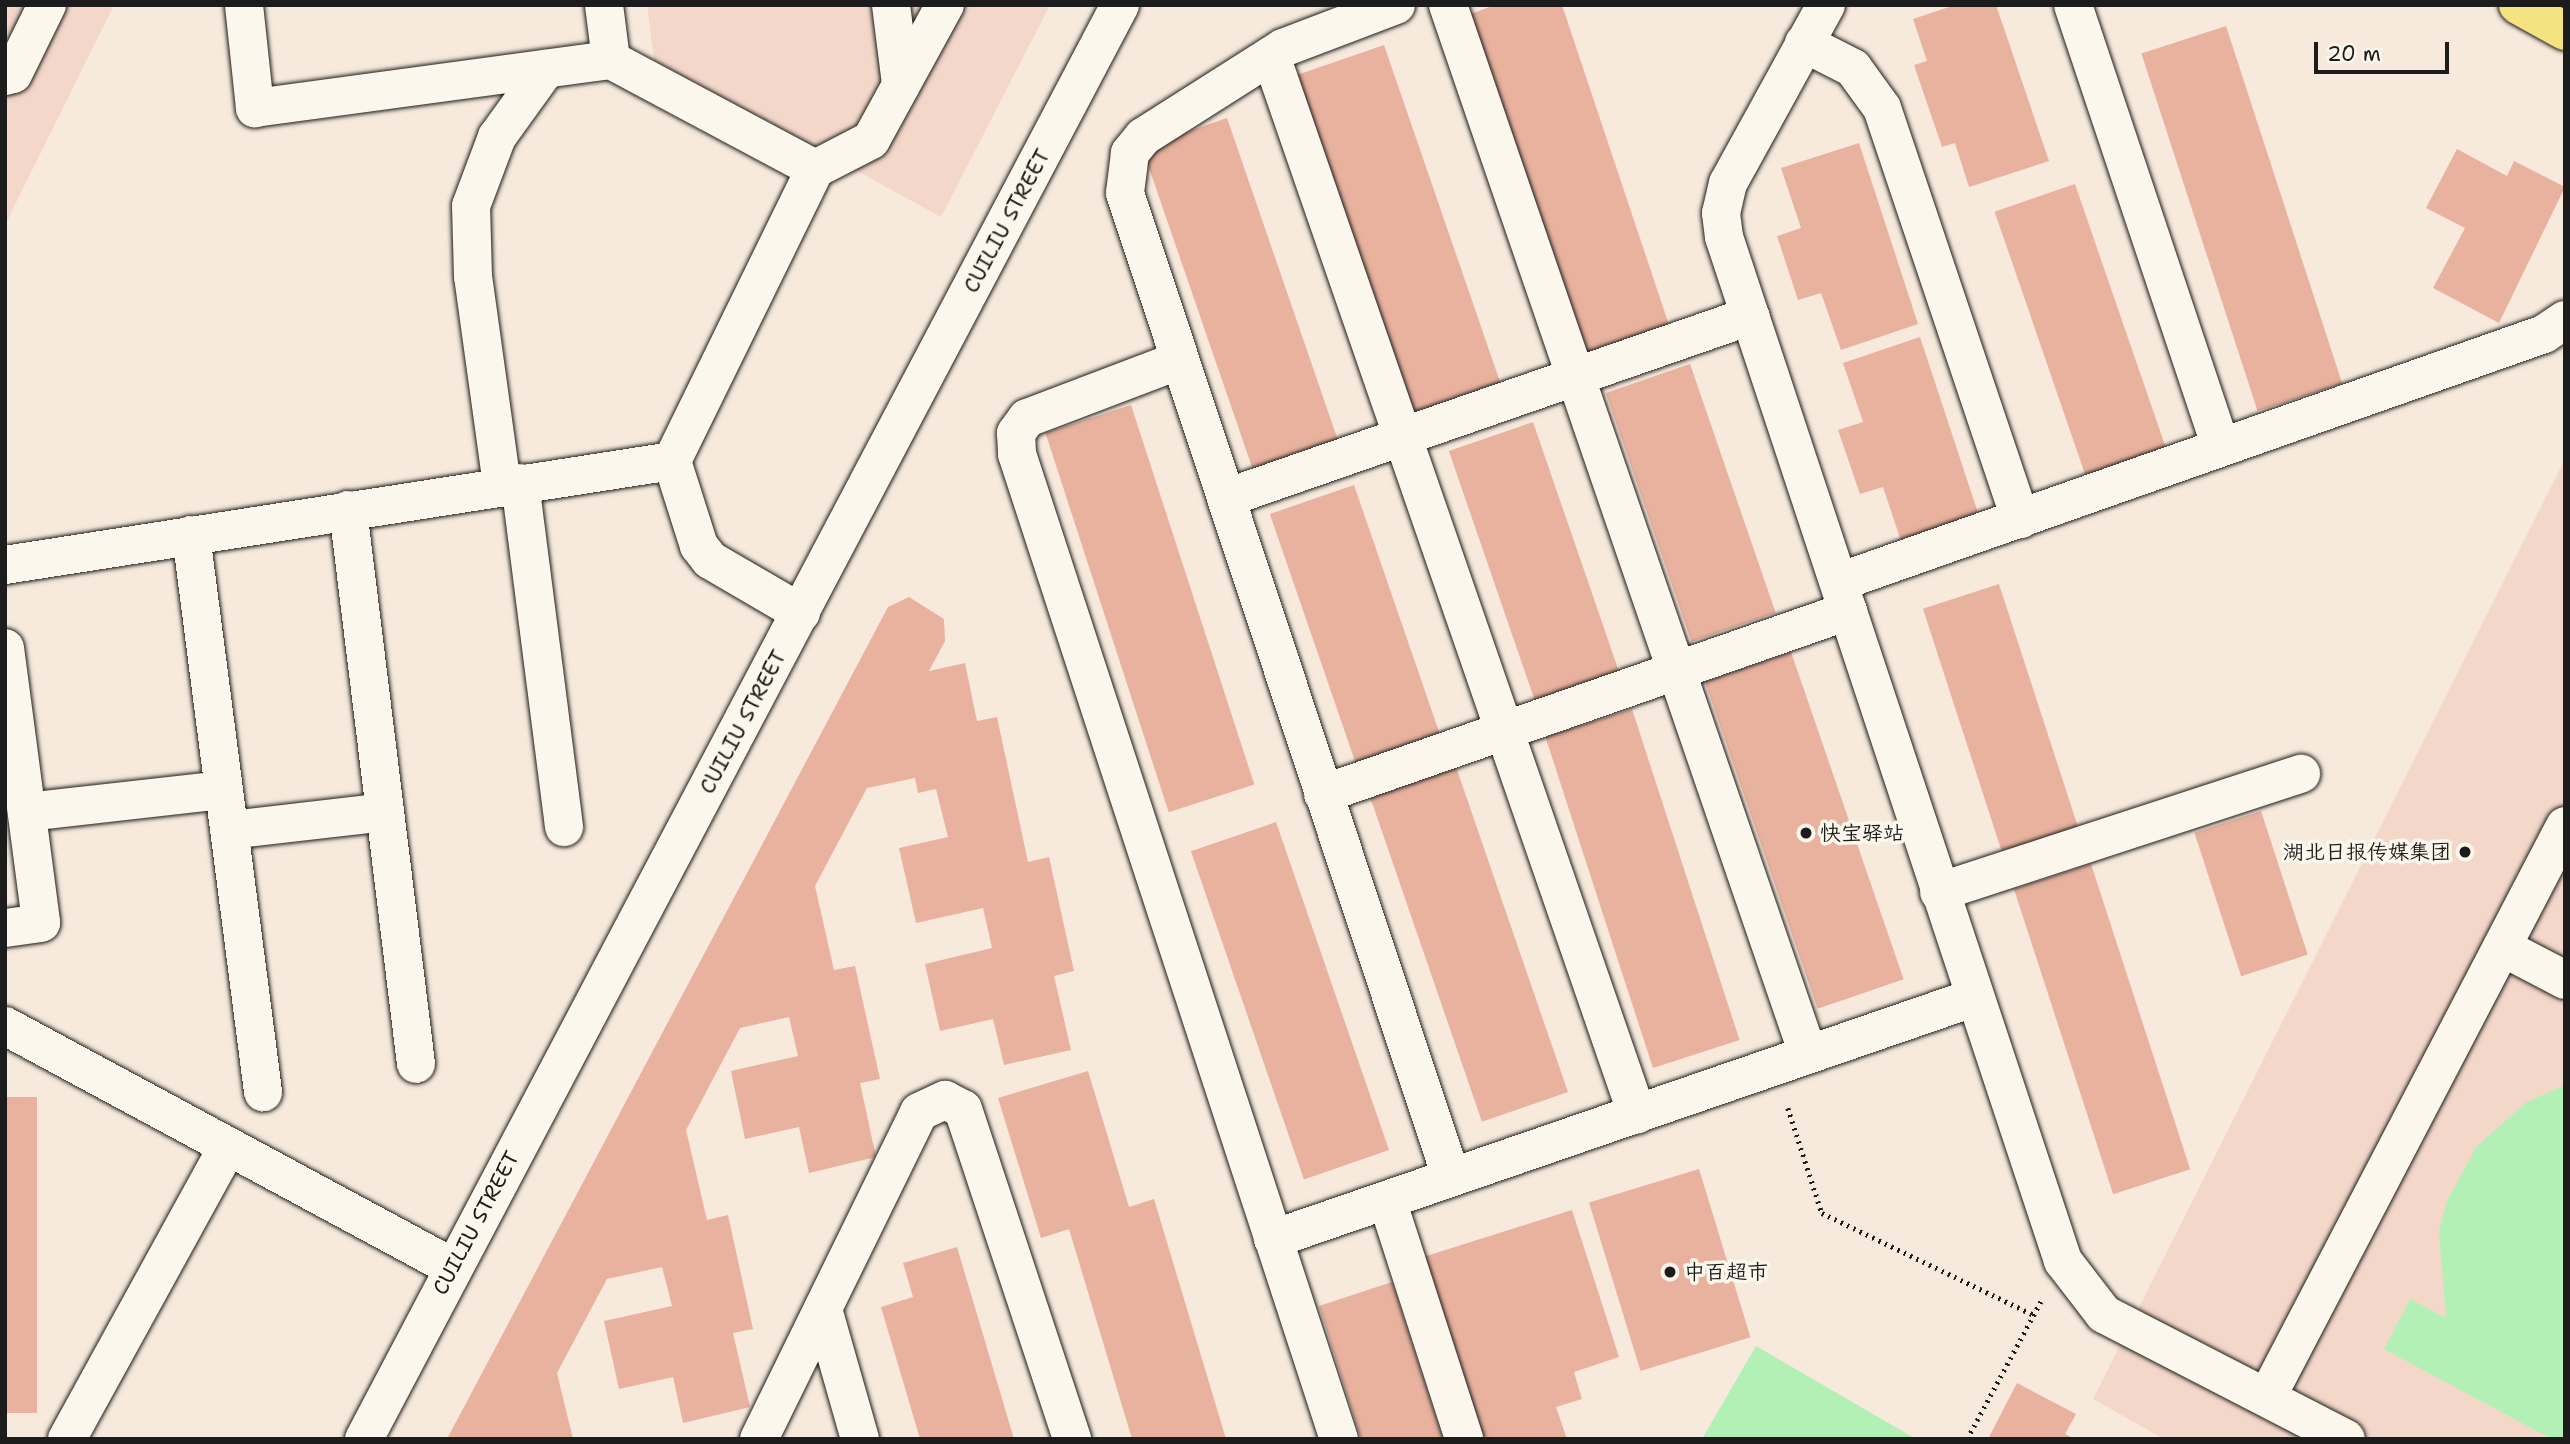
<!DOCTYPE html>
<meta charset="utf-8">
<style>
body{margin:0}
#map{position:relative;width:2570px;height:1444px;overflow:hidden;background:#f7e9dc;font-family:"Shantell Sans","LXGW WenKai TC",sans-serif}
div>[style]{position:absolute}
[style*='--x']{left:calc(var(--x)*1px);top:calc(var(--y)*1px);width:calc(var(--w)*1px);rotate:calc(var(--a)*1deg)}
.built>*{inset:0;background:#f3d8c9}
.green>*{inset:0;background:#b3f0b5}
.building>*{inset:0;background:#e9b29e;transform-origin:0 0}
.path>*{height:4.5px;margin-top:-2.25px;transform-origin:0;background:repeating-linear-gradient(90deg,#1c1c1c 0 2px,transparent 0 7px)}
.roads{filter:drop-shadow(0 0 2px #1c1c1c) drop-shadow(0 0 2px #1c1c1c)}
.minor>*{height:38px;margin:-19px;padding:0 19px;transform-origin:19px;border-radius:19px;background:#fbf7ec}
.major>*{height:38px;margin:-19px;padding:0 19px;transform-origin:19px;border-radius:19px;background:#f5e382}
.dots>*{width:19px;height:19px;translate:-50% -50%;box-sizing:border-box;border:4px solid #fbf7ec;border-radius:50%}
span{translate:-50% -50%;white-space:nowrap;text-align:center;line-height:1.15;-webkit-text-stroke:7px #fbf7ec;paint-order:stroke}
.street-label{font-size:21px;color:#1c1c1c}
.poi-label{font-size:21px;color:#1c1c1c}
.left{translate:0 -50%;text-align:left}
.right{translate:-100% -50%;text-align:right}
.frame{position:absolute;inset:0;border:7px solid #1c1c1c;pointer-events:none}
.scale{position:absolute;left:2314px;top:42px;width:135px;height:32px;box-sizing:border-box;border:4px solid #1c1c1c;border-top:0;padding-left:9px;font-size:21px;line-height:24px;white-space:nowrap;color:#1c1c1c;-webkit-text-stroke:5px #fbf7ec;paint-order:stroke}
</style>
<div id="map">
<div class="built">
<i style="clip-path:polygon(5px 5px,114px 5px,5px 225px)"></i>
<i style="clip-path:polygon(647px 5px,1050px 5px,941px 217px,654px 60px)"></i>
<i style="clip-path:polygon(2565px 459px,2565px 1439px,2164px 1439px,2093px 1399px)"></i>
</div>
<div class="green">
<i style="clip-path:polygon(2565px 1085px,2565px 1439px,2552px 1439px,2384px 1349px,2410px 1299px,2446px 1318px,2439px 1231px,2447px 1201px,2477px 1146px,2527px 1102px)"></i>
<i style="clip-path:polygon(1756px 1346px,1916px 1439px,1702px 1439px)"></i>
</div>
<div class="building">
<i style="clip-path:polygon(1495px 5px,1562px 5px,1670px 328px,1583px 357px,1468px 15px)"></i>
<i style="clip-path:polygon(1955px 5px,1996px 5px,2049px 161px,1969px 187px,1955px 143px,1942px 147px,1914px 65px,1927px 61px,1913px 19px)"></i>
<i style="left:2226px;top:26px;width:376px;height:89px;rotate:72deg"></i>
<i style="left:1384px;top:45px;width:362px;height:92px;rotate:71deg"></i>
<i style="left:1227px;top:118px;width:346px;height:90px;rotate:71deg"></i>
<i style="clip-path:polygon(1859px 143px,1918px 324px,1841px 350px,1821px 293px,1798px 300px,1777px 236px,1801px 228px,1781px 168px)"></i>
<i style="clip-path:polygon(2457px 149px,2507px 176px,2514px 161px,2565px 187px,2499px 323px,2433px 288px,2465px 228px,2426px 208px)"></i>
<i style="left:2075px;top:184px;width:283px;height:85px;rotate:71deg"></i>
<i style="clip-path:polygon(1920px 337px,1980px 519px,1902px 544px,1883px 487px,1860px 494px,1838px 430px,1863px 422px,1843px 363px)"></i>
<i style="left:1690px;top:364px;width:263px;height:89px;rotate:71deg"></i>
<i style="left:1131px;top:405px;width:399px;height:90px;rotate:72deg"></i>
<i style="left:1533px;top:422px;width:264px;height:89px;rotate:71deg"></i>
<i style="left:1354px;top:485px;width:264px;height:89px;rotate:71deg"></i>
<i style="left:1999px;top:584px;width:257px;height:80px;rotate:72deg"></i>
<i style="clip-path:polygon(909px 597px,944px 619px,945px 641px,929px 671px,965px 663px,977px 721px,997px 717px,1028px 862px,1049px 857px,1074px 971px,1054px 976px,1071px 1050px,1004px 1065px,993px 1019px,940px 1031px,925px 964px,992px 948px,983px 908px,916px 923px,899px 848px,948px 837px,936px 789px,918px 793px,915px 778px,867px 788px,815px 886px,834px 970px,855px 966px,880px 1079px,860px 1083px,876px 1157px,809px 1173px,799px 1127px,745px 1139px,731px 1071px,798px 1056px,789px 1017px,740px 1028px,686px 1130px,707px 1220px,728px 1215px,753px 1329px,733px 1333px,750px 1407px,683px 1423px,673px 1377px,619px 1389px,604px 1321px,672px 1306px,662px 1267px,607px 1279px,557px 1373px,573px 1439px,447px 1439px,888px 607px)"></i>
<i style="left:1791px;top:652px;width:346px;height:91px;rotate:71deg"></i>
<i style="left:1632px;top:709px;width:348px;height:91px;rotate:72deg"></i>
<i style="left:1455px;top:764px;width:347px;height:91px;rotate:71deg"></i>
<i style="left:2261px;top:811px;width:151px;height:70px;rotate:72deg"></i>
<i style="left:1276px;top:822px;width:347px;height:90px;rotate:71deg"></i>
<i style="left:2091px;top:864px;width:321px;height:81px;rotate:72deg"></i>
<i style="clip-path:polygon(1088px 1071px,1129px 1207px,1154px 1199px,1226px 1439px,1132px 1439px,1069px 1229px,1041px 1238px,998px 1098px)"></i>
<i style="left:5px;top:1097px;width:32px;height:316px"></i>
<i style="left:1699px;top:1169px;width:176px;height:115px;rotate:73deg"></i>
<i style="clip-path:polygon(1572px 1210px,1619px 1357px,1574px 1372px,1582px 1399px,1556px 1407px,1567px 1439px,1474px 1439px,1417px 1259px)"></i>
<i style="clip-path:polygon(957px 1247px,1014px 1439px,920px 1439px,881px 1307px,913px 1297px,903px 1263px)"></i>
<i style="clip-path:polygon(1392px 1282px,1443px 1439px,1361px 1439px,1319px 1306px)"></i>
<i style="clip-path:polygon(2017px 1383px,2076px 1414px,2065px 1434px,2075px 1439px,1988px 1439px)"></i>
</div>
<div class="path">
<i style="--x:1788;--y:1108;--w:110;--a:72.1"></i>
<i style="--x:1822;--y:1213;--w:235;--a:25.7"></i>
<i style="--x:1967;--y:1439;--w:157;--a:-61.8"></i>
</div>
<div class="roads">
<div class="minor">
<i style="--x:244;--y:5;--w:104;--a:83.9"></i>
<i style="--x:255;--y:108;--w:359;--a:-7.7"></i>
<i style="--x:604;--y:5;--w:55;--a:82.7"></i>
<i style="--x:611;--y:60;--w:231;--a:28.1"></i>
<i style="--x:891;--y:5;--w:80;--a:82.8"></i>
<i style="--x:1396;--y:5;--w:121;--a:159.2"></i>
<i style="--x:1283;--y:48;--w:166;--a:147.6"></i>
<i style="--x:1143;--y:137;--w:21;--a:129"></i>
<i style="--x:1130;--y:153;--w:40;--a:97.1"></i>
<i style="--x:1125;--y:193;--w:1037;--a:71.67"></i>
<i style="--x:1448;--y:5;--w:1109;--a:71.06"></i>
<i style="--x:1826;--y:5;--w:203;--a:118.8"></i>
<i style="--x:1728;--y:183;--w:31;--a:103"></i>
<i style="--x:1721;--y:213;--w:24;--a:83"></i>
<i style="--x:1724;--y:237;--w:1079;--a:71.68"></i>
<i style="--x:2063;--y:1261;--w:67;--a:52.3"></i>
<i style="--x:2104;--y:1314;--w:272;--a:27.3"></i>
<i style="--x:2073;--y:5;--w:466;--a:71.5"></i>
<i style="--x:1804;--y:43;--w:55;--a:27"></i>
<i style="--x:1853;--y:68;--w:49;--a:54.1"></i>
<i style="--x:1882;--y:108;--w:434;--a:71.4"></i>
<i style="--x:1271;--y:56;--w:1120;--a:70.92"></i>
<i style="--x:5;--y:76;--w:8;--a:-14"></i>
<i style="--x:13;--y:74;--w:77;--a:-63.8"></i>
<i style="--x:1180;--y:360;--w:164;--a:159.2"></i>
<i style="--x:1027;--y:418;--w:19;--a:126"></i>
<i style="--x:1016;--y:433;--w:21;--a:87"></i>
<i style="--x:1017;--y:454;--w:1036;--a:71.9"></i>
<i style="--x:520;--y:483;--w:347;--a:82.7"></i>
<i style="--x:502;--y:485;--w:210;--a:-97.9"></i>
<i style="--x:473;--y:277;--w:71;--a:-91.6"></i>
<i style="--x:471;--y:206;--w:74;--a:-69.4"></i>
<i style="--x:497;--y:137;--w:84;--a:-54.2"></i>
<i style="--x:1226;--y:498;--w:555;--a:-19.15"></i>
<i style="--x:348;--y:510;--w:558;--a:83"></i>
<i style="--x:191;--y:535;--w:562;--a:82.63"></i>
<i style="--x:5;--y:565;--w:675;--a:-8.86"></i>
<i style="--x:1839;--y:582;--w:747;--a:-19.38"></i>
<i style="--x:2544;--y:334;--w:25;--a:-34"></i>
<i style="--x:801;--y:613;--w:105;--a:-149.8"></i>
<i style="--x:710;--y:560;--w:18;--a:-128"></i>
<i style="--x:699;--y:546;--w:89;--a:-107.6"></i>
<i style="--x:672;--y:461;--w:325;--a:-63.9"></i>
<i style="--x:815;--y:169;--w:63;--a:-27.4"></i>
<i style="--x:871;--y:140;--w:154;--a:-61.3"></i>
<i style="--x:5;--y:648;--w:277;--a:82.5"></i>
<i style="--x:41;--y:923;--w:36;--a:172"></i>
<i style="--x:1323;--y:794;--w:556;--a:-19.22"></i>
<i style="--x:27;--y:812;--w:198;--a:-6.4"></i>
<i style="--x:230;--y:830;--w:156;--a:-6.6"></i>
<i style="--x:1939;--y:892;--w:381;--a:-18.1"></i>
<i style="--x:2502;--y:947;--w:71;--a:27.6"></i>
<i style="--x:5;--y:1026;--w:508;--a:28.33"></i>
<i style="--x:1387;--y:1200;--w:251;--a:72.1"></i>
<i style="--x:1273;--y:1239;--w:740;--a:-19"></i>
<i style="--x:823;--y:1309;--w:135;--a:74.1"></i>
<i style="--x:2267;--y:1397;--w:644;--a:-62.44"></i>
<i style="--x:67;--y:1439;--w:334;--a:-61.2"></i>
<i style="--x:364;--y:1439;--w:1621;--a:-62.2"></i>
<i style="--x:759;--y:1439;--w:364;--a:-63.9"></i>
<i style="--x:919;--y:1112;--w:29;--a:-25"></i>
<i style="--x:945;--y:1100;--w:20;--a:27"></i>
<i style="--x:963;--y:1109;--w:348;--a:71.7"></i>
</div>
<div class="major">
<i style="--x:2518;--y:5;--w:54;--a:29"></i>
</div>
</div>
<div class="dots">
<i style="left:1806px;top:833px;background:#1c1c1c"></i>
<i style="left:2465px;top:852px;background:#1c1c1c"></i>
<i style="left:1670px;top:1272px;background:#1c1c1c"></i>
</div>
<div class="street-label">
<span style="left:1007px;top:221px;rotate:-62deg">CUILIU STREET</span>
<span style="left:743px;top:722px;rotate:-62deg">CUILIU STREET</span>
<span style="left:476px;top:1223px;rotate:-62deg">CUILIU STREET</span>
</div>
<div class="poi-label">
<span class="left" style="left:1820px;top:833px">快宝驿站</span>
<span class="right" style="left:2451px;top:852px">湖北日报传媒集团</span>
<span class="left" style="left:1684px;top:1272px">中百超市</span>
</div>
<div class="frame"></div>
<div class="scale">20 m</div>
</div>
